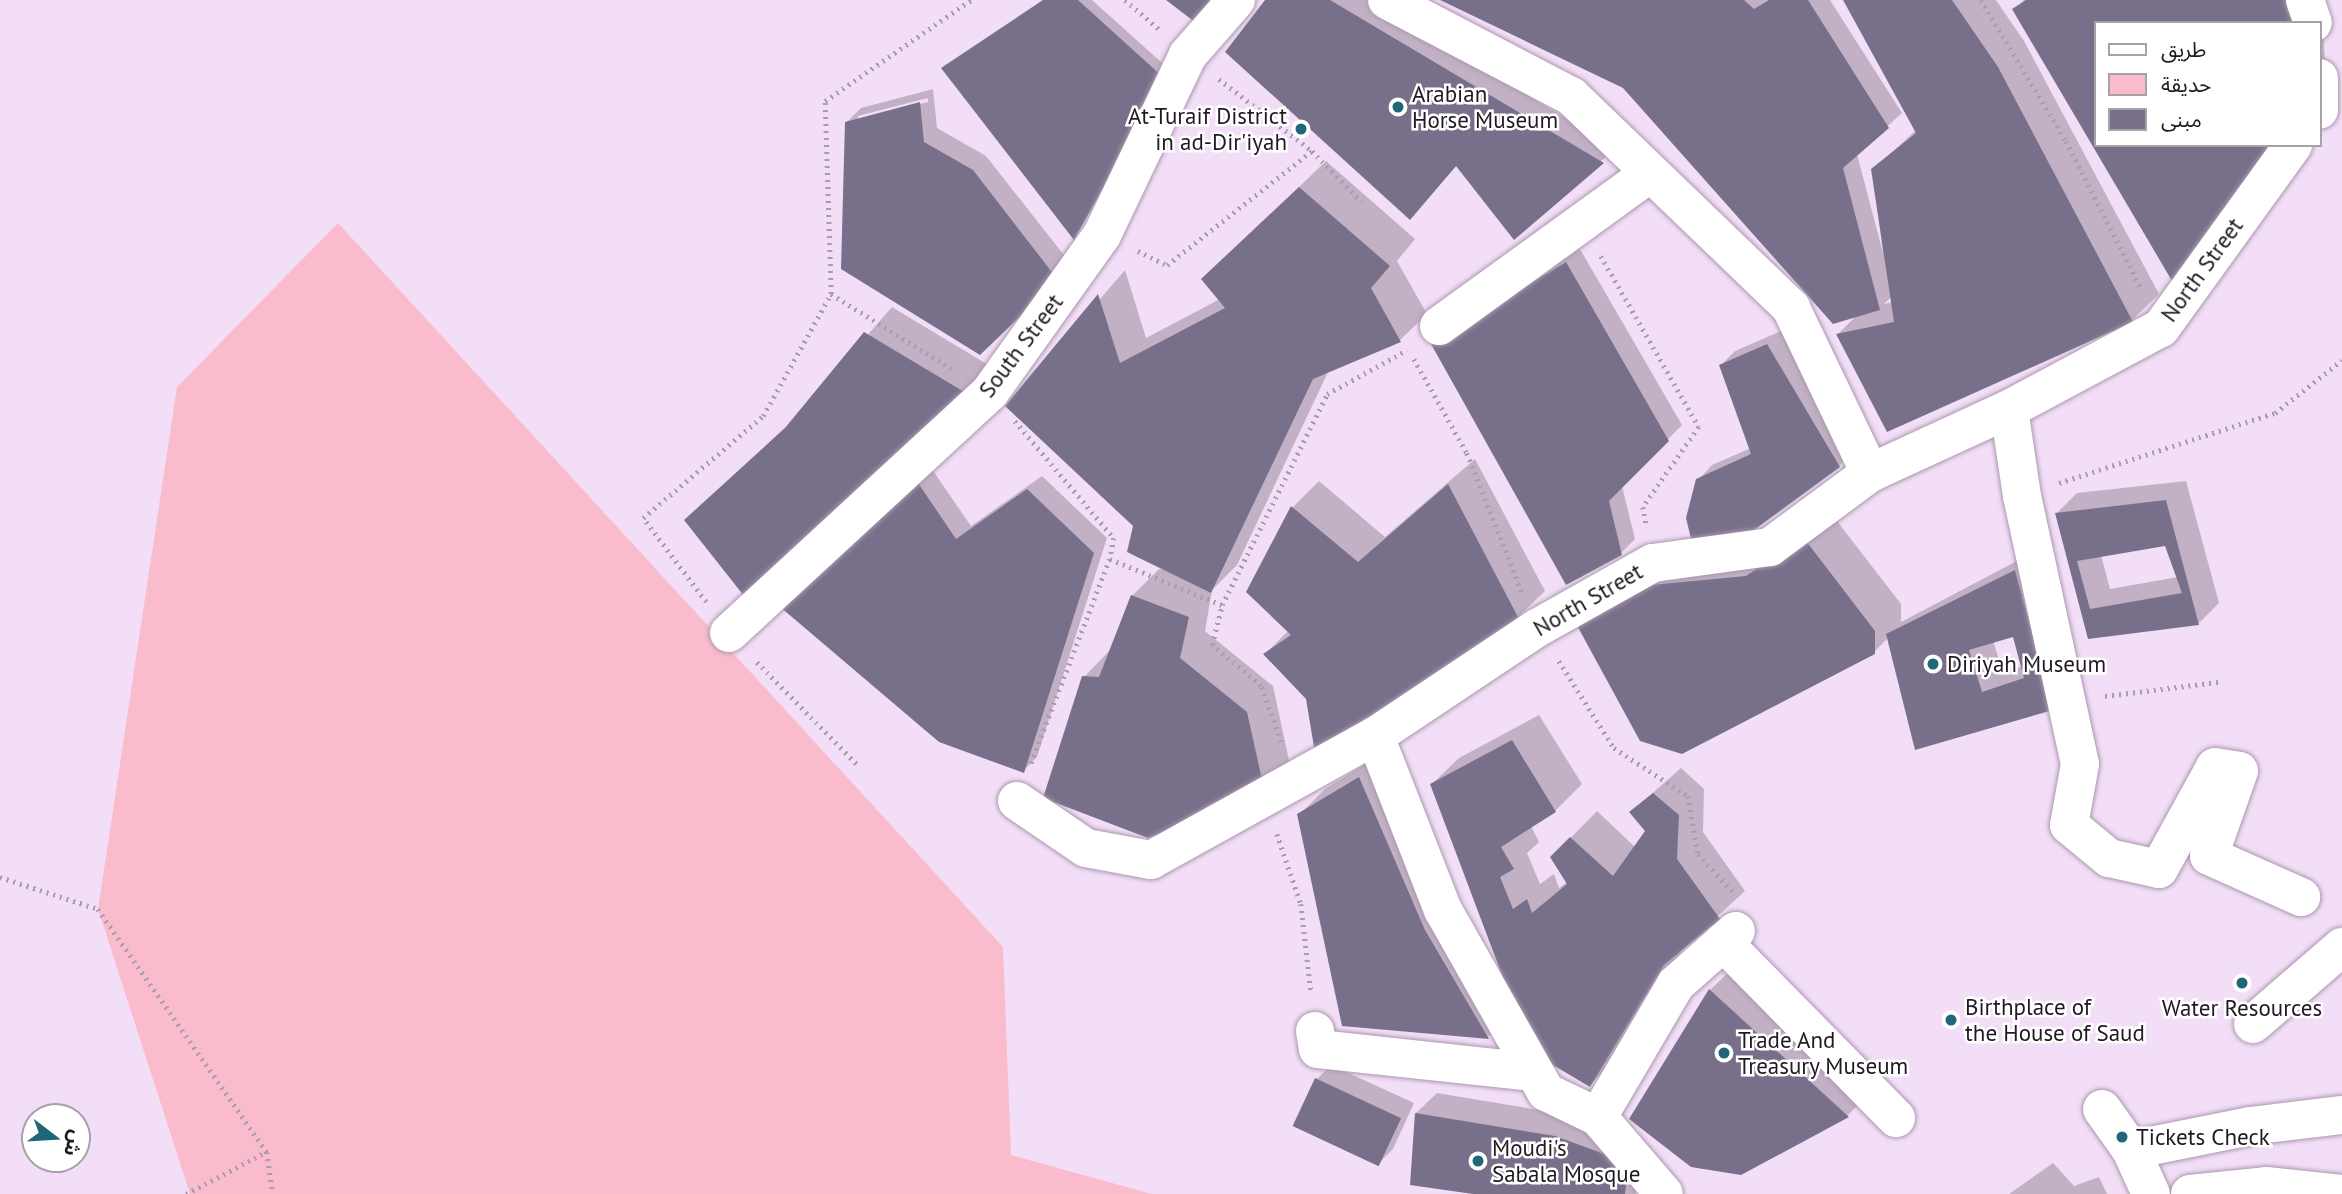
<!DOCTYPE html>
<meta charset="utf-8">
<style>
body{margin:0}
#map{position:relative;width:2342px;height:1194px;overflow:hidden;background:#f3def7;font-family:"PT Sans","Noto Sans Arabic",sans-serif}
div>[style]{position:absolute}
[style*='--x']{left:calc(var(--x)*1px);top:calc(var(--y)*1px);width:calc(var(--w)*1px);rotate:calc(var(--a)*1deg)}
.green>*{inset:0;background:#fabccc}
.shadow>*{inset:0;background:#0003}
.building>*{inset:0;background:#78708a;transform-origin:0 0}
.path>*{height:4.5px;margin-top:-2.25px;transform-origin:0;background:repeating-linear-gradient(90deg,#ab9bae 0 2px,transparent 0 7px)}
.roads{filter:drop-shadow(0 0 2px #ab97af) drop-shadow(0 0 2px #ab97af)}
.street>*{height:38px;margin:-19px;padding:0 19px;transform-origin:19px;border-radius:19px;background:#fff}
.dots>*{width:19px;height:19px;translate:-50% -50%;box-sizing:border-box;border:4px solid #fff;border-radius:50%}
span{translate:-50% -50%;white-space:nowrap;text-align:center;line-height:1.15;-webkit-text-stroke:5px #fff;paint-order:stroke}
.poi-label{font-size:23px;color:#211922}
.left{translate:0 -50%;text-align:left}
.right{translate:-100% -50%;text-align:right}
.street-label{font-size:23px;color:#211922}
.legend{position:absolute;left:2094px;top:21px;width:228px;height:126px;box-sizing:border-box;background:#fff;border:2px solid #a6a3a7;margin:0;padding:9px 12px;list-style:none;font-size:21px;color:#211922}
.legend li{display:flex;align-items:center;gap:14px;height:35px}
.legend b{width:35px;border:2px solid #a6a3a7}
.north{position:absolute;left:21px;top:1103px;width:70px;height:70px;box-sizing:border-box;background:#fff;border:2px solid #a6a3a7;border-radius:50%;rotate:107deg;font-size:19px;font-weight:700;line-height:28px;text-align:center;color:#211922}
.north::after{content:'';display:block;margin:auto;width:24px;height:32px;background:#206676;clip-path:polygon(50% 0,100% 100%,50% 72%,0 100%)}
</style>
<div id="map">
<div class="green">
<i style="clip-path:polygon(338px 223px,1003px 947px,1011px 1155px,1152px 1194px,190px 1194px,98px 909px,177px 387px)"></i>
</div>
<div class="shadow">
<i style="clip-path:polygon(1043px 0,1092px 0,1170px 70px,1075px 238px,944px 68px)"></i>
<i style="clip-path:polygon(1267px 0,1367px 0,1616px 148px,1514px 237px,1458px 164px,1410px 218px)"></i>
<i style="clip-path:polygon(evenodd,1444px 0,1830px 0,1902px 113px,1857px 154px,1883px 253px,1873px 170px,1916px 130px,1845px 0,1996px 0,2024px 41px,2159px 294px,2132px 320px,1887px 429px,1838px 334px,1857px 315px,1624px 87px,1444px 0,1892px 296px,1893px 302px,1884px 304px,1892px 296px)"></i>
<i style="clip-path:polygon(2024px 0,2322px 0,2326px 85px,2319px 95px,2319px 23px,2095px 23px,2095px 145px,2176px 283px,2014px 10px)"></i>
<i style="clip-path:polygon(evenodd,933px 89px,937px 128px,986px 156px,1071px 264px,979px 353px,847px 122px,861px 108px,933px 89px,928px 98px,928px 102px,858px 120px,858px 116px,928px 98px)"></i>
<i style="clip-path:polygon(1326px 161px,1415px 239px,1397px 261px,1427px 314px,1400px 340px,1329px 370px,1237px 565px,1212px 590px,1205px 631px,1273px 686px,1290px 765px,1264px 792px,1084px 677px,1110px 650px,1132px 596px,1159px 569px,1167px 570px,1135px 526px,1008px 406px,1125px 270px,1146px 338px,1220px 299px,1230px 253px)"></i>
<i style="clip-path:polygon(1580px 249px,1682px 425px,1622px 486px,1635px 539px,1620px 554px,1447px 331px)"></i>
<i style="clip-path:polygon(892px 307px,995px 369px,970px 395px,686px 520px,794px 419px)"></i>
<i style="clip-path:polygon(1781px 331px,1853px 452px,1839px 466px,1698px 480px,1712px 465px,1751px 448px,1721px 365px,1735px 351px)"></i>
<i style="clip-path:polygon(1475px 459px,1545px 591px,1518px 617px,1316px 750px,1308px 699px,1265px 654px,1289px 630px,1248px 591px,1293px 507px,1319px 481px,1385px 537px)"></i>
<i style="clip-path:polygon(927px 462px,971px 526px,1042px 476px,1107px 538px,1037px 757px,1023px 771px,781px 606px)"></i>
<i style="clip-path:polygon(evenodd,2186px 481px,2219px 603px,2198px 624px,2090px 637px,2056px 514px,2077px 493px,2186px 481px,2166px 544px,2178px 577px,2110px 589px,2101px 555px,2166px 544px)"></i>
<i style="clip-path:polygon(evenodd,1830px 512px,1901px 604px,1901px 622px,2036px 551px,2073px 687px,1916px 748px,1888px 638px,1874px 652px,1576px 620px,1678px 559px,1830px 512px,2014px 635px,2023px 666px,2003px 672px,1993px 641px,2014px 635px)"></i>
<i style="clip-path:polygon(1539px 715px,1582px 784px,1555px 811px,1531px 826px,1539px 842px,1527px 853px,1540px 884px,1554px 874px,1559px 888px,1567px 882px,1552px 857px,1597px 811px,1635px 847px,1647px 830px,1631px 812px,1681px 768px,1704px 789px,1703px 832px,1745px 891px,1684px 947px,1616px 1058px,1590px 1085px,1432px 784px,1459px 758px)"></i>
<i style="clip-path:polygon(1386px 752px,1514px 1012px,1488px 1037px,1343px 1025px,1299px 815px,1326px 788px)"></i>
<i style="clip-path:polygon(1731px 970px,1868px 1095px,1848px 1115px,1741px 1174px,1710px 990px)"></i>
<i style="clip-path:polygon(1331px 1065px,1414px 1103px,1393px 1149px,1379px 1163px,1317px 1079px)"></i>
<i style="clip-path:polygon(1437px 1093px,1575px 1116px,1642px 1149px,1636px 1194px,1486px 1194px,1416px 1113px)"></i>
<i style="clip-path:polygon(2053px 1163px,2074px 1186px,2099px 1177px,2107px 1194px,2009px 1194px)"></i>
</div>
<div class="building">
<i style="clip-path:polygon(1043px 0,1078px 0,1164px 78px,1074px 240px,941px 68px)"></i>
<i style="clip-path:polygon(1166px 0,1217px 0,1200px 26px)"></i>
<i style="clip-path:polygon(1265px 0,1330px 0,1604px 163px,1514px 240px,1456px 166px,1410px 220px,1225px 52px)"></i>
<i style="clip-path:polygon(1440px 0,1744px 0,1754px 9px,1769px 0,1808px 0,1889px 128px,1843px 168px,1880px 310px,1833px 324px,1623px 88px)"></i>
<i style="clip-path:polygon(1843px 0,1952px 0,1998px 67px,2133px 322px,1887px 432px,1836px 334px,1894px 322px,1871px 169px,1916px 133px)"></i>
<i style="clip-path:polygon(2026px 0,2288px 0,2296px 23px,2095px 23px,2095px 145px,2277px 145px,2175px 286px,2012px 9px)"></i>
<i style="clip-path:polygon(920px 102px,924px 142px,973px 170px,1058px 280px,980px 355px,841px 269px,845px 122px)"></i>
<i style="clip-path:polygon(1299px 187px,1390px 266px,1371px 288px,1401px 342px,1313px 379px,1211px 593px,1127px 552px,1133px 526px,1005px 406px,1098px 294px,1120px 363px,1225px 308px,1201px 279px)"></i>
<i style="clip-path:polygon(1566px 262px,1669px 441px,1609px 501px,1622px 555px,1566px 585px,1431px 344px)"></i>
<i style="clip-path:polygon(864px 332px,971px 396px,748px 601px,684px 520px,785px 428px)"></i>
<i style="clip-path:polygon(1767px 344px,1840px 467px,1750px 533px,1693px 547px,1686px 518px,1696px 479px,1751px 454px,1719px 365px)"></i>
<i style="clip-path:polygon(912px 474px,956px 539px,1027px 489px,1094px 553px,1024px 773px,939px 742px,779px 606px)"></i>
<i style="clip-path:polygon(1448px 484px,1519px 619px,1315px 753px,1306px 699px,1263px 654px,1291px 635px,1246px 592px,1291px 506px,1358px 562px)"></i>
<i style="clip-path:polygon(evenodd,2166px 500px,2199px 625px,2088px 639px,2055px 513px,2166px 500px,2165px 546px,2182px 593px,2090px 609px,2077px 561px,2165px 546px)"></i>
<i style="clip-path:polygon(1803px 537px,1875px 631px,1875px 654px,1682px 754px,1640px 741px,1574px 620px,1650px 585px,1746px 576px)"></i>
<i style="clip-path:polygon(evenodd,2015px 570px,2053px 710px,1915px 750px,1886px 634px,2015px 570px,2013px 637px,2024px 678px,1982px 692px,1969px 650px,2013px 637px)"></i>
<i style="clip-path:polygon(1131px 595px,1189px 617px,1180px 658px,1247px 712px,1265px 793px,1148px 838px,1043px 798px,1082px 676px,1099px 677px)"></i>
<i style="clip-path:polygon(1512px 740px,1556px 812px,1501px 847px,1514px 869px,1500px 877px,1513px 909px,1527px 899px,1532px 913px,1567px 884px,1550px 857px,1570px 837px,1613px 876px,1645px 831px,1629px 812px,1653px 793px,1679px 815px,1677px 859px,1720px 919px,1664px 965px,1590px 1087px,1531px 1052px,1430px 784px)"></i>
<i style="clip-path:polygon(1359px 777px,1425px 930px,1489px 1039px,1342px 1026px,1297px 814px)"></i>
<i style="clip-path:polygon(1709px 989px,1849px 1117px,1741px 1175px,1691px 1167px,1629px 1119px)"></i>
<i style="left:1315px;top:1078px;width:95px;height:53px;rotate:25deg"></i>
<i style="clip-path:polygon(1415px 1113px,1555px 1136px,1629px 1163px,1625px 1194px,1473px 1194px,1410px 1185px)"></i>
</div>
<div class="path">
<i style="--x:1125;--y:0;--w:45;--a:40.5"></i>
<i style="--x:1981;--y:0;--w:165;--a:58.9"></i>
<i style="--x:2066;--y:141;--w:167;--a:63"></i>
<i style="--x:1219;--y:79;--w:118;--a:37.7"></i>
<i style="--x:1312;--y:151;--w:71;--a:45.6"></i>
<i style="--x:1138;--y:251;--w:32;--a:26"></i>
<i style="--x:1167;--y:265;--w:184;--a:-38.2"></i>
<i style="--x:1601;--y:256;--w:197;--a:60.2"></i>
<i style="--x:1699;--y:427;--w:98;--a:125"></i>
<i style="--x:1643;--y:507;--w:17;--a:80"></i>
<i style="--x:831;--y:294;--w:146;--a:31.8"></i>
<i style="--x:1414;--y:359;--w:108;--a:60.6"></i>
<i style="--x:1467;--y:453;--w:149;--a:68.4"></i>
<i style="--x:1015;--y:421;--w:153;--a:49.8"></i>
<i style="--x:1114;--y:538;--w:21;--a:101"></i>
<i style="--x:1110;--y:559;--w:222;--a:111.1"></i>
<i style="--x:2059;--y:483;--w:227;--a:-18"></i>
<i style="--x:2275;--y:413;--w:85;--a:-38.3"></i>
<i style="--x:1110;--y:559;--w:121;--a:22.3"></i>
<i style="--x:706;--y:602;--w:105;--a:-126.9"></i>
<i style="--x:643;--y:518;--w:157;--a:-40.4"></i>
<i style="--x:763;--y:416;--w:140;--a:-60.9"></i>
<i style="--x:831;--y:294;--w:193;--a:-91.8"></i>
<i style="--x:825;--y:101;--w:178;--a:-34.7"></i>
<i style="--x:1559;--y:661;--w:103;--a:57.7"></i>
<i style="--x:1614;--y:748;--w:88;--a:33"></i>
<i style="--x:1688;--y:796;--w:59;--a:80.2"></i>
<i style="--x:1698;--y:854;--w:53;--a:47.3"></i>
<i style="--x:757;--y:662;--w:146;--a:45.6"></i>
<i style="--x:2105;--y:696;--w:114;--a:-7.1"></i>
<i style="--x:1281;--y:742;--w:59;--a:-109.7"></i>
<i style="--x:1261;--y:686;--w:64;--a:-140.1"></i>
<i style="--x:1212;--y:645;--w:41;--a:-76"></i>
<i style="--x:1222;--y:605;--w:236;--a:-63.5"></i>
<i style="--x:1327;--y:394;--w:91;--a:-28.8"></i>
<i style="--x:1277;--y:834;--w:74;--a:71.1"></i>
<i style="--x:1301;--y:904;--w:89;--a:83.5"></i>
<i style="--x:0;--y:877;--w:103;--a:18.1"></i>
<i style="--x:98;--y:909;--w:296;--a:55.2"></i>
<i style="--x:267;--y:1152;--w:42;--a:81.9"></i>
<i style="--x:186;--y:1194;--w:90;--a:-27.7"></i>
</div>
<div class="roads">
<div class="street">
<i style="--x:1387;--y:0;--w:208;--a:27.6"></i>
<i style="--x:1571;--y:96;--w:306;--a:43.9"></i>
<i style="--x:1791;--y:308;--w:183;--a:64.4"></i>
<i style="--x:2305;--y:0;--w:24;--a:71"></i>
<i style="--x:2319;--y:78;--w:32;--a:90"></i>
<i style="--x:1439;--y:326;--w:261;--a:-35.9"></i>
<i style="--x:2009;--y:409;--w:88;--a:81.5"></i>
<i style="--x:2022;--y:496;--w:274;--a:77.8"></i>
<i style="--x:2080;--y:764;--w:62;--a:100.2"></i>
<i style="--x:2069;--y:825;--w:52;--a:39.5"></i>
<i style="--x:2109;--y:858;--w:51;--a:12.4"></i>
<i style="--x:2159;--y:869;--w:116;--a:-61.2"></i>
<i style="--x:2215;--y:767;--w:24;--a:9"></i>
<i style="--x:2239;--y:771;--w:90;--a:109.4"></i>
<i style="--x:2209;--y:856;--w:101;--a:24"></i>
<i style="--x:729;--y:633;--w:355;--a:-42.7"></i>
<i style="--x:990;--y:392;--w:193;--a:-54.5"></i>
<i style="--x:1102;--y:235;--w:199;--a:-64.5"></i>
<i style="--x:1188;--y:55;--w:73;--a:-48.9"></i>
<i style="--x:1375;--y:736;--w:187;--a:68.7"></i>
<i style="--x:1443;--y:910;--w:209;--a:60.5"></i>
<i style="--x:1546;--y:1092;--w:58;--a:25.7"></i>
<i style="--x:1598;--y:1117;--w:101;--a:49.4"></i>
<i style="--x:1017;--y:801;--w:83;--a:34.3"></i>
<i style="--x:1086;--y:848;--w:66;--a:10.5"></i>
<i style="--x:1151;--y:860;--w:256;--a:-29"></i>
<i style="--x:1375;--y:736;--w:195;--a:-33.7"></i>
<i style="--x:1537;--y:628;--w:133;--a:-29.3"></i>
<i style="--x:1653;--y:563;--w:118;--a:-7.8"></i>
<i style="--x:1770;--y:547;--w:124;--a:-36.5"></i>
<i style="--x:1870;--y:473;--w:153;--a:-24.7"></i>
<i style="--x:2009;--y:409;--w:172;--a:-28.1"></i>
<i style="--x:2161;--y:328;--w:226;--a:-54.2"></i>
<i style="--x:1723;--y:942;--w:247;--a:45.5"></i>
<i style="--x:2253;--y:1024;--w:118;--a:-40.9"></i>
<i style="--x:1315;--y:1031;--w:18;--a:81"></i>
<i style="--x:1318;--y:1049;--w:217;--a:6.1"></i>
<i style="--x:2102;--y:1109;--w:50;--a:54.7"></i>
<i style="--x:2131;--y:1150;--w:48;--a:65.6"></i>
<i style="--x:1598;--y:1117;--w:154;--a:-59.6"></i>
<i style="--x:1676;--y:984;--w:80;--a:-41.5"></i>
<i style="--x:2131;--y:1150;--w:121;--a:-11.4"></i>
<i style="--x:2250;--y:1126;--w:93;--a:-6.8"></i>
<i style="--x:2190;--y:1194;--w:76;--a:-6"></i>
<i style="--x:2266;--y:1186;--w:76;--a:6"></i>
</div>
</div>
<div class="dots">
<i style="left:1398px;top:107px;background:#206676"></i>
<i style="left:1301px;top:129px;background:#206676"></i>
<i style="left:1933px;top:664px;background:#206676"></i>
<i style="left:2242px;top:983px;background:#206676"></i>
<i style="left:1951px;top:1020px;background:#206676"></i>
<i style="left:1724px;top:1053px;background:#206676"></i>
<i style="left:2122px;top:1137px;background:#206676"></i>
<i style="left:1478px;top:1161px;background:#206676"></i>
</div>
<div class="poi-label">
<span class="left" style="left:1412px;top:107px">Arabian<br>Horse Museum</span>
<span class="right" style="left:1287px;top:129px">At-Turaif District<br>in ad-Dir'iyah</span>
<span class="left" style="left:1947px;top:664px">Diriyah Museum</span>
<span class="left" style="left:1965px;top:1020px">Birthplace of<br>the House of Saud</span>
<span style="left:2242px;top:1008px">Water Resources</span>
<span class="left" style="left:1738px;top:1053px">Trade And<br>Treasury Museum</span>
<span class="left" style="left:2136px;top:1137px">Tickets Check</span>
<span class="left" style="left:1492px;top:1161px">Moudi's<br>Sabala Mosque</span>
</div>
<div class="street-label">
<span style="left:2202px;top:270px;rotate:-54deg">North Street</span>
<span style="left:1021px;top:346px;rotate:-53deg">South Street</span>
<span style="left:1588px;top:600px;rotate:-30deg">North Street</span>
</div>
<ul class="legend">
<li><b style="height:9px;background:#fff"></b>طريق</li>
<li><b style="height:19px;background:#fabccc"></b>حديقة</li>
<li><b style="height:19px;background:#78708a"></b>مبنى</li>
</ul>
<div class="north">ش</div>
</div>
